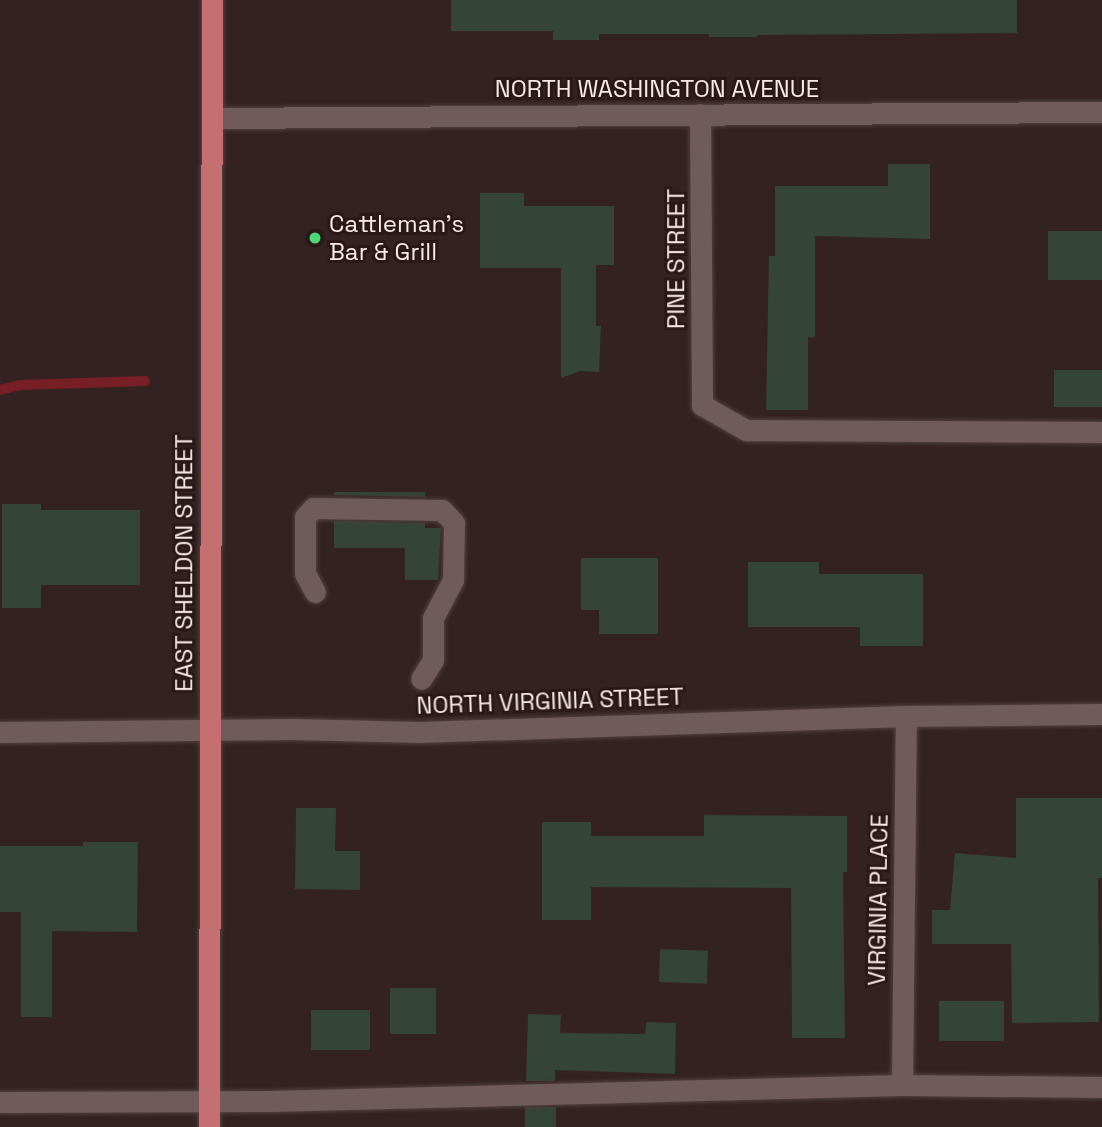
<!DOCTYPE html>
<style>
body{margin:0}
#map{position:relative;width:1102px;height:1127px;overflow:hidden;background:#342121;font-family:"Space Grotesk",sans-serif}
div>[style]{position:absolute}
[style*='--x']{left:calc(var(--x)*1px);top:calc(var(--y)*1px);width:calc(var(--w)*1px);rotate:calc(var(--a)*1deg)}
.stream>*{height:10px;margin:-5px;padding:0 5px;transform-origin:5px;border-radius:5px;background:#781f25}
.building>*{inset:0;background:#344437;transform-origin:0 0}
.roads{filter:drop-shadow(0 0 2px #504040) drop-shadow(0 0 2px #504040)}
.minor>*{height:21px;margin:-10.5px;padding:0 10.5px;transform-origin:10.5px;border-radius:10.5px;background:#715b5a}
.major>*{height:21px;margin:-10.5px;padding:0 10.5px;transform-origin:10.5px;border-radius:10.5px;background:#c66f70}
.dots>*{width:19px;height:19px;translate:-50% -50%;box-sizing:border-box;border:4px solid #2a1817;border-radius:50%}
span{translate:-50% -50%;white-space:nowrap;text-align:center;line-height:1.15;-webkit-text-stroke:6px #2a1817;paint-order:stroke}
.street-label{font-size:24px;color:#f8eae9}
.poi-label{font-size:24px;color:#f8eae9}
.left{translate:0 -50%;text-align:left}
</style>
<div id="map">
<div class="stream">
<i style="--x:0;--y:390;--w:21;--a:-14"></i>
<i style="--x:20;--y:385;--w:125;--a:-1.8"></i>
</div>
<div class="building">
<i style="clip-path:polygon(451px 0,1017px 0,1017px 33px,757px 35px,757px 37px,709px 37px,709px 34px,599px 34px,599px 40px,553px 40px,553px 31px,451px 31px)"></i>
<i style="clip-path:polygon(888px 164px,930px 164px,930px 239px,815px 236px,815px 337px,808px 337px,808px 410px,766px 410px,769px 256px,775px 256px,775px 186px,888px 186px)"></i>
<i style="clip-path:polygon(480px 193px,524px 193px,524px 206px,614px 206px,614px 265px,596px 265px,596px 326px,601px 326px,599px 372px,580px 371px,561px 378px,561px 268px,480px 268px)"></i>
<i style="left:1048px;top:231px;width:54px;height:49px"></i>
<i style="left:1102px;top:370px;width:37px;height:48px;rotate:90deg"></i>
<i style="clip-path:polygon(334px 492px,425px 492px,425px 497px,334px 495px)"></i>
<i style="clip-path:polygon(2px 504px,41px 504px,41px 510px,140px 510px,140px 585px,41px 585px,41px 608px,2px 608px)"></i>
<i style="clip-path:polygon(334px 521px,425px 523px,425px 528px,441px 528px,438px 580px,405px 580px,405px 548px,334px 548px)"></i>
<i style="clip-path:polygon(581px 558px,658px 558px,658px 634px,599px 634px,599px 610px,581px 610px)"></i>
<i style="clip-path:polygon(748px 562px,819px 562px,819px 574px,923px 574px,923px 646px,860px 646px,860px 627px,748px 627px)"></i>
<i style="clip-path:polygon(1016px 798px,1102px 798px,1102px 878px,1098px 878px,1099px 1022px,1012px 1023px,1011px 944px,932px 944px,932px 910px,950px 910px,955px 853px,1016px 858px)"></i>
<i style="clip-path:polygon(296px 808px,336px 808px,335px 851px,360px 851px,360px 890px,295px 889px)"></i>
<i style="clip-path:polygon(704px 815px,847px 816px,847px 872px,843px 872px,845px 1038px,792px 1038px,791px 888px,591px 887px,591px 920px,542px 920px,542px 822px,591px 822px,591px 836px,704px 836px)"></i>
<i style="clip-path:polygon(83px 842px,138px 842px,137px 932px,52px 931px,52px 1017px,21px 1017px,21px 912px,0 912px,0 846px,83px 846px)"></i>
<i style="left:660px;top:949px;width:48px;height:33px;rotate:2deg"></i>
<i style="left:390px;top:988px;width:46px;height:46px"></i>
<i style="left:939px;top:1001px;width:65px;height:40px"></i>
<i style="left:311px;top:1010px;width:59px;height:40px"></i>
<i style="clip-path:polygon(528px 1014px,561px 1015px,560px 1033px,645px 1034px,646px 1022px,676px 1023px,675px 1074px,555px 1070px,555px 1081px,526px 1081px)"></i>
<i style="left:556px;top:1107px;width:20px;height:31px;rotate:90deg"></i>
</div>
<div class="roads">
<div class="minor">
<i style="--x:700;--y:114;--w:291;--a:89.6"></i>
<i style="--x:702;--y:405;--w:51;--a:29.6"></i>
<i style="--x:746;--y:430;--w:356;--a:0.3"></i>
<i style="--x:212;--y:118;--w:890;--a:-0.39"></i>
<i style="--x:315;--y:592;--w:21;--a:-118"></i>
<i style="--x:305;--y:573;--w:56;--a:-90"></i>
<i style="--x:305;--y:517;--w:12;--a:-48"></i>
<i style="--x:313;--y:508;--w:129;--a:0.9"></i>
<i style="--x:442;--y:510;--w:18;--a:47"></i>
<i style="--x:454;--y:523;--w:57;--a:91"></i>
<i style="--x:453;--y:580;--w:43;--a:117.8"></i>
<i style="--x:433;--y:618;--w:42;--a:90"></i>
<i style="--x:433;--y:660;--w:22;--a:122"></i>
<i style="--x:0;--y:732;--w:293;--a:-0.6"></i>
<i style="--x:293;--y:729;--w:127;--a:1.4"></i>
<i style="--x:420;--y:732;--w:486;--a:-1.9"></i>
<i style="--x:906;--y:716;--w:196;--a:-0.6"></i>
<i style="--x:902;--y:1085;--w:369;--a:-89.4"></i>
<i style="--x:0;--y:1102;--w:269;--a:-0.2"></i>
<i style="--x:269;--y:1101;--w:633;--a:-1.45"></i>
<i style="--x:902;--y:1085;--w:200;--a:0.6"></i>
</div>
<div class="major">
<i style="--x:209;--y:1127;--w:1127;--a:-89.85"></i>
</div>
</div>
<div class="dots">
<i style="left:315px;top:238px;background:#4ad778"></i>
</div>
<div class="street-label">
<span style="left:657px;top:89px">NORTH WASHINGTON AVENUE</span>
<span style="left:676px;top:259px;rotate:-90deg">PINE STREET</span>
<span style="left:184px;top:563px;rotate:-90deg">EAST SHELDON STREET</span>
<span style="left:550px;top:701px;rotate:-2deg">NORTH VIRGINIA STREET</span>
<span style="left:878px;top:900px;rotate:-89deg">VIRGINIA PLACE</span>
</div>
<div class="poi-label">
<span class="left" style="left:329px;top:238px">Cattleman's<br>Bar &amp; Grill</span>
</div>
</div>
